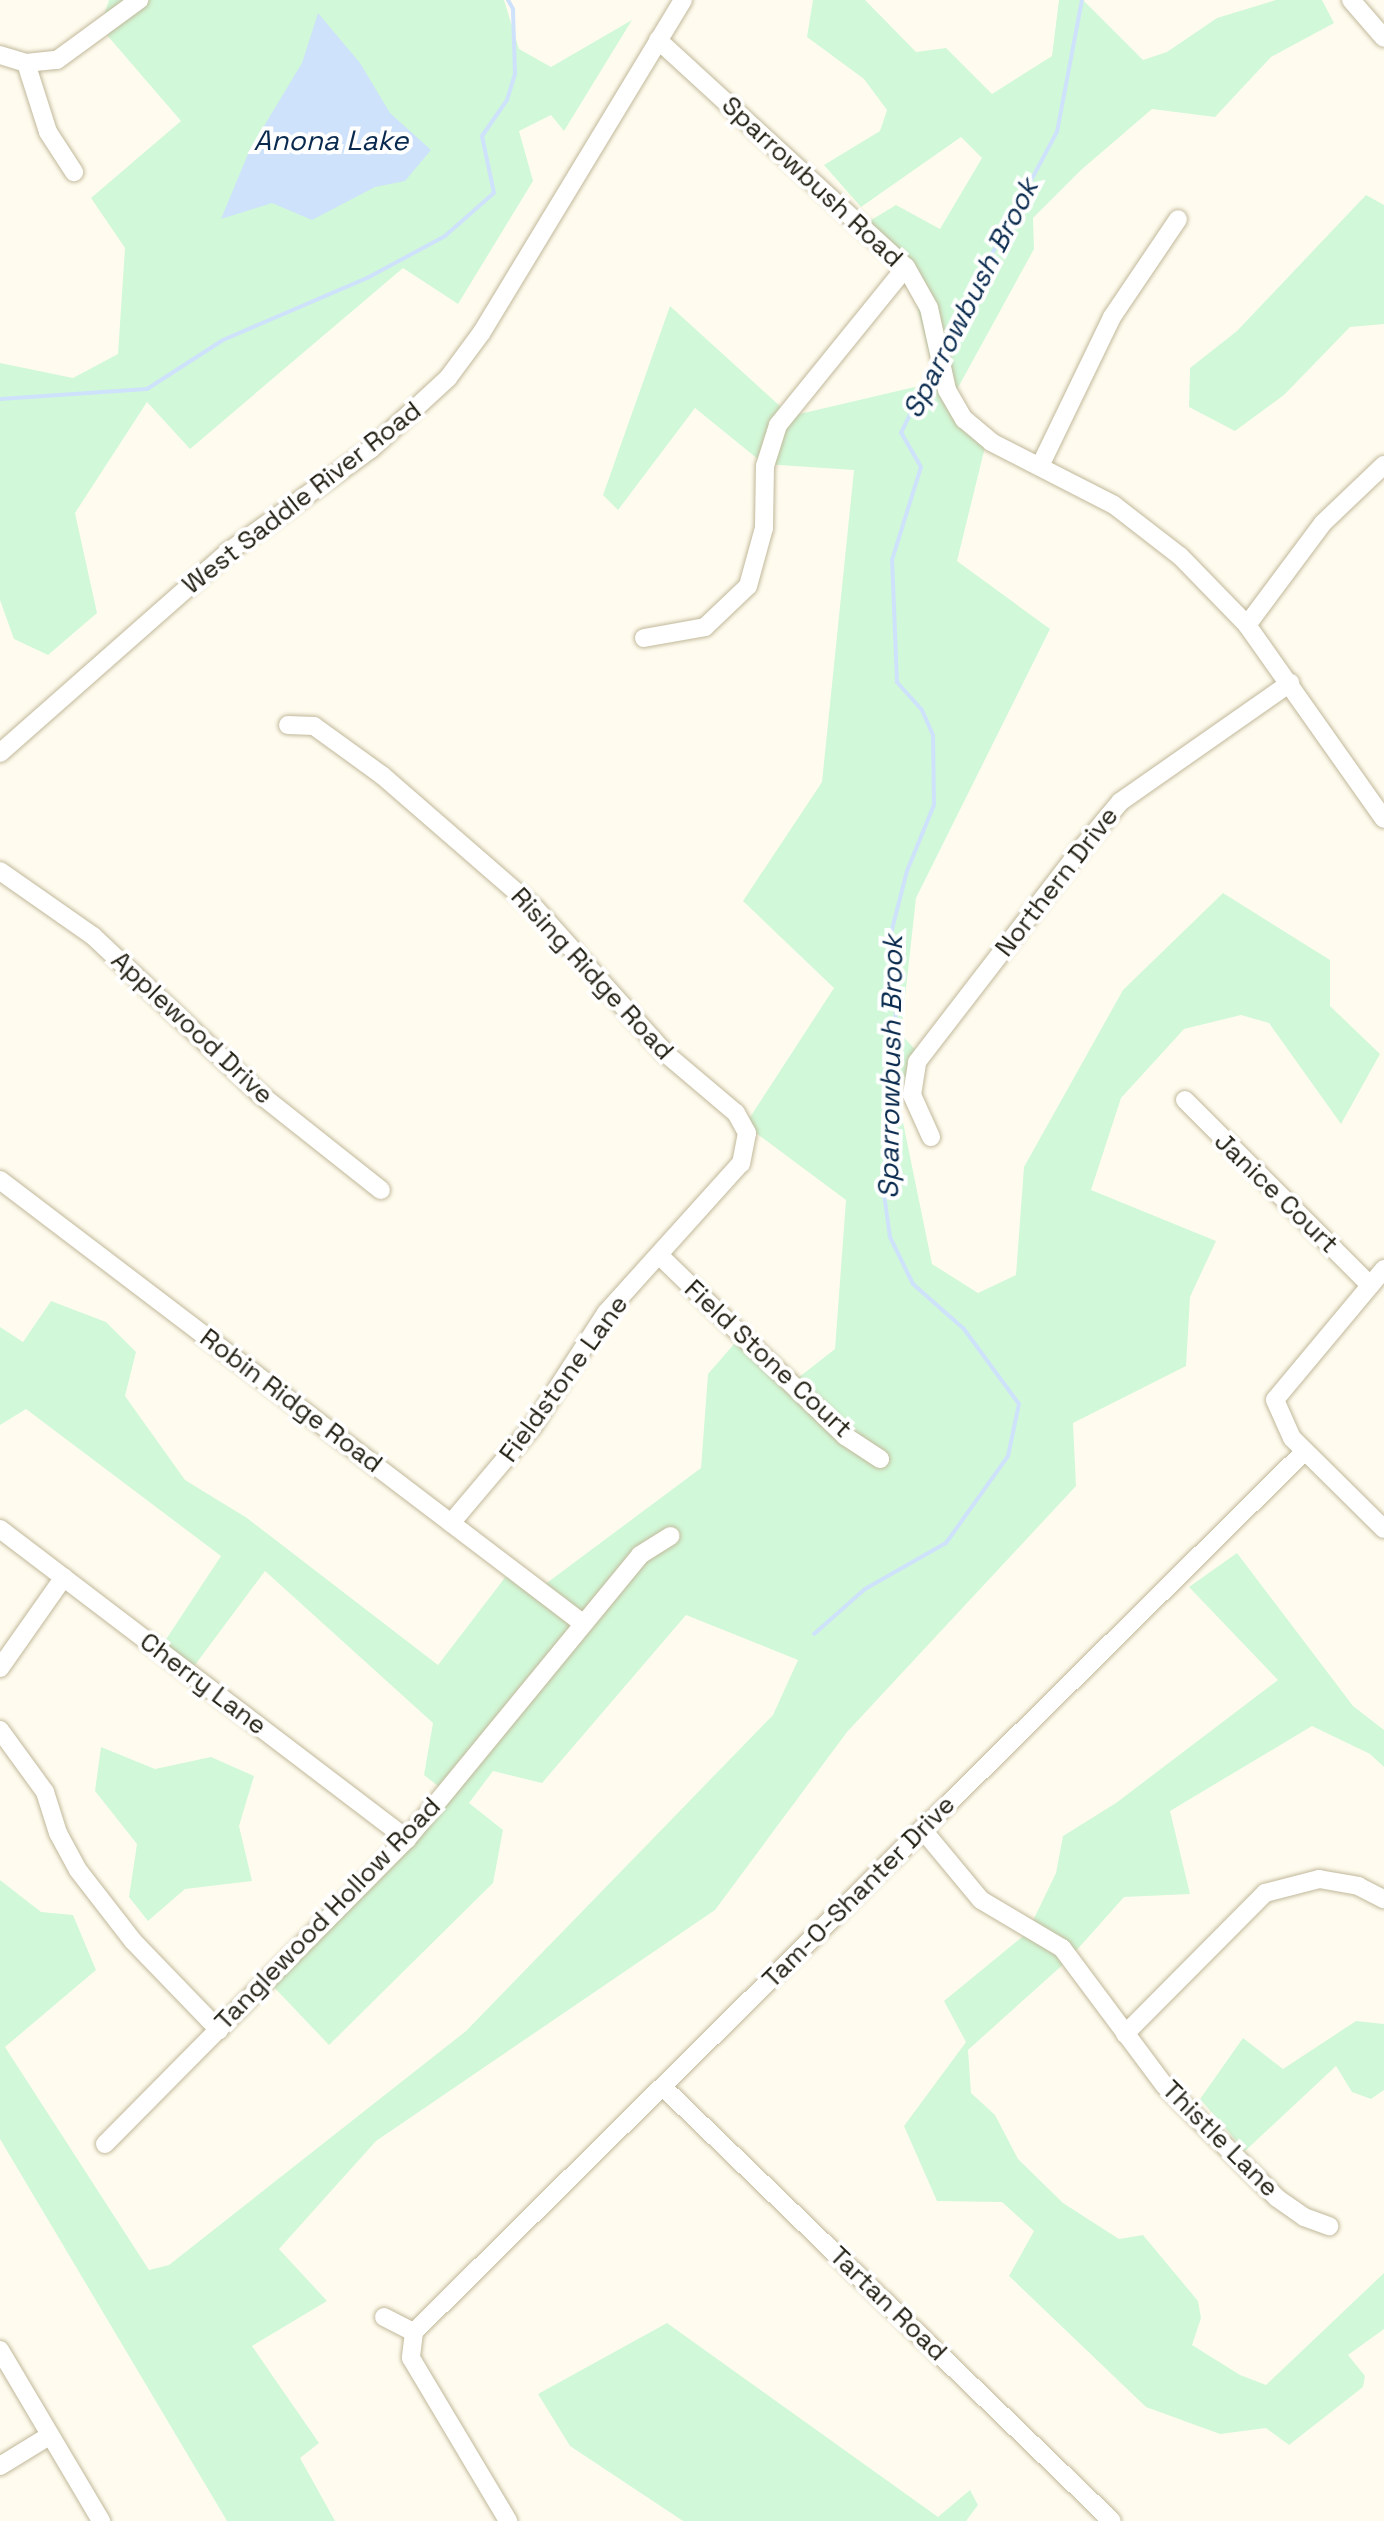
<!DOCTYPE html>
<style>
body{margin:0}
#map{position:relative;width:1384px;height:2521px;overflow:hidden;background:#fffcef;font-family:"Space Grotesk",sans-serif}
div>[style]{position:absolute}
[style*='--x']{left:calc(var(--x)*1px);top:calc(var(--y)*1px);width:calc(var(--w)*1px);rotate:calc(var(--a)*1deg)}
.green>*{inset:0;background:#d1f8d8}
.water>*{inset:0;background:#cfe2fb}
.stream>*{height:4px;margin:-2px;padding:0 2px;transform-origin:2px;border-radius:2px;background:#cfe2fb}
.roads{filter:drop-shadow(0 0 2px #c1b89a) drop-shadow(0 0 2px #c1b89a)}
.minor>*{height:18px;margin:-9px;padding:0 9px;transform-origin:9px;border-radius:9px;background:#fff}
span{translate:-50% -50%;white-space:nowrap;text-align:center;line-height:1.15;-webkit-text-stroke:8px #fff;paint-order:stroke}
.street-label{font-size:26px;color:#242115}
.water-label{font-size:28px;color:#092a4e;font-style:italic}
</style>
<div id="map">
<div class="green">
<i style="clip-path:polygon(109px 0,504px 0,519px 49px,551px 67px,632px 20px,564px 131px,551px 115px,519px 131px,533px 181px,458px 304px,403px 268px,190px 449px,147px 402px,75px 513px,97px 613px,48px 655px,14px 639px,0 600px,0 363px,73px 378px,118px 354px,125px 248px,91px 198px,181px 121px,100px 27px)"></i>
<i style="clip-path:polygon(813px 0,865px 0,916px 52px,946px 48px,992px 94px,1052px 56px,1059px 0,1083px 0,1143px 60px,1167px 52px,1217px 18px,1276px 0,1322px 0,1334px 23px,1271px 57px,1215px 117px,1152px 109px,1081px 170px,1033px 218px,1034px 249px,949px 404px,987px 439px,957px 561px,1050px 629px,916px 898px,901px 1034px,920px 1055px,897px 1093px,932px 1264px,978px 1293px,1016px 1275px,1024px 1167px,1123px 990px,1223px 893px,1330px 960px,1330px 1006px,1380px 1054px,1341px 1124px,1269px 1023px,1241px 1015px,1184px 1029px,1121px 1098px,1091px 1190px,1216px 1241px,1190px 1297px,1186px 1366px,1073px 1423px,1076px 1486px,847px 1732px,715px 1910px,376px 2141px,279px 2249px,327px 2301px,252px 2346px,319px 2443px,300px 2458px,335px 2521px,227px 2521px,0 2139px,0 1880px,41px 1912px,73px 1915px,96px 1970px,5px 2047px,149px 2270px,169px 2265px,466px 2031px,773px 1715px,798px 1660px,686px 1615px,542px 1783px,493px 1771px,469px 1803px,503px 1830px,493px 1883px,329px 2045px,268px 1981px,442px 1789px,424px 1775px,433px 1723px,265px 1571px,189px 1673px,159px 1650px,221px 1556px,26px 1409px,0 1425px,0 1327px,23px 1342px,51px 1301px,106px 1322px,136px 1352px,125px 1396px,185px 1480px,247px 1518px,438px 1665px,510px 1571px,536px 1591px,701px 1468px,708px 1374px,741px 1336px,789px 1385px,835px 1349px,846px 1200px,745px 1125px,834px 988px,743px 901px,822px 782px,854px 470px,764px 464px,695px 408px,618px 510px,603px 495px,670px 306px,791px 416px,936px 382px,906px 262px,863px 225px,896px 205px,940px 229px,982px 158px,961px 137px,861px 207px,824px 165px,880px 131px,887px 110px,864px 79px,807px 37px)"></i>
<i style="clip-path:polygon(1366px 195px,1384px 205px,1384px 324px,1350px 327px,1284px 395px,1235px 431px,1189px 407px,1190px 368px,1237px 331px)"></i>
<i style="clip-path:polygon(1237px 1553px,1353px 1706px,1384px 1730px,1384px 1767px,1370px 1754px,1312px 1726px,1170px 1811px,1190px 1894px,1124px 1897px,1067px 1961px,968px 2050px,971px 2093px,995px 2115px,1018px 2159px,1063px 2203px,1119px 2239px,1143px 2235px,1198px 2301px,1201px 2318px,1192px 2345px,1240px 2375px,1266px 2385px,1384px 2273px,1384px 2329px,1348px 2355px,1365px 2376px,1363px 2387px,1289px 2445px,1266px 2428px,1220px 2434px,1146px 2407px,1009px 2276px,1034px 2231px,1002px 2202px,937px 2201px,904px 2126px,966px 2042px,944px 2001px,1027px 1933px,1056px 1873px,1063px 1836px,1116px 1803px,1278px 1680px,1189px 1587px)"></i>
<i style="clip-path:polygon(101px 1747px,155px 1769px,211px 1757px,254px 1776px,239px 1826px,252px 1881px,185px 1889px,148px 1921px,129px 1897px,137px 1844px,95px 1791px)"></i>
<i style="clip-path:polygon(1356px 2021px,1384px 2024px,1384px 2090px,1371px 2099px,1352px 2092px,1336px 2066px,1245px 2151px,1200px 2099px,1243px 2038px,1283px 2069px)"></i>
<i style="clip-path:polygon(667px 2323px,938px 2517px,970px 2490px,978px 2505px,966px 2521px,683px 2521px,570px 2446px,538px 2394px)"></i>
</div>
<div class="water">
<i style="clip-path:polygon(318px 13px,360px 63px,390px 113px,431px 150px,405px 181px,375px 187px,312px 220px,272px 203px,221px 219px,250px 149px,302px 63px)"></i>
</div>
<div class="stream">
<i style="--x:943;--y:346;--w:242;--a:-62"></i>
<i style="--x:1057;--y:132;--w:134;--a:-79.3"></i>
<i style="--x:0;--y:399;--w:147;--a:-3.9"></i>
<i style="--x:147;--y:389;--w:90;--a:-32.8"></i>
<i style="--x:223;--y:340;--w:159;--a:-23.3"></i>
<i style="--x:369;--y:277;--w:86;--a:-28.3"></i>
<i style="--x:445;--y:236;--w:65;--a:-41.3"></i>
<i style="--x:494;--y:193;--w:58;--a:-101.9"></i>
<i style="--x:482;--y:136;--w:44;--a:-55.2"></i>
<i style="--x:507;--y:100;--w:27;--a:-73"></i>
<i style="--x:515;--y:74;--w:65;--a:-91.8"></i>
<i style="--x:513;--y:9;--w:10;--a:-119"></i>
<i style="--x:814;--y:1634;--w:68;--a:-41.4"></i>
<i style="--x:865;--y:1589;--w:93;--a:-29.6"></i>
<i style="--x:946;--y:1543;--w:107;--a:-54.5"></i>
<i style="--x:1008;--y:1456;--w:53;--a:-78.1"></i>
<i style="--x:1019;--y:1404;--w:93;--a:-126.3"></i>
<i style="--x:964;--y:1329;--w:68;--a:-138.6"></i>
<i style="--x:913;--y:1284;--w:52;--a:-116.1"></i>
<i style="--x:890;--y:1237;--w:50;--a:-98"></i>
<i style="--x:883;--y:1187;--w:193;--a:-85.8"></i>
<i style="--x:897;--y:995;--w:55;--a:-98.4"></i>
<i style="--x:889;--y:941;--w:72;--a:-75.6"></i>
<i style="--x:907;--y:871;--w:71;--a:-67.8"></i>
<i style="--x:934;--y:805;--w:70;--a:-90.8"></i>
<i style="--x:933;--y:735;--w:27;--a:-114"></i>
<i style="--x:922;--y:710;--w:38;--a:-132"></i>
<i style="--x:897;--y:682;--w:122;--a:-92.3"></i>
<i style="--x:892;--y:560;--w:97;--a:-72.7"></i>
<i style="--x:921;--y:467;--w:39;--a:-120"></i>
<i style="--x:901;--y:433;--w:76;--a:-64.1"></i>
</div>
<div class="roads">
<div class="minor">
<i style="--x:1351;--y:0;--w:50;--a:49"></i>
<i style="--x:658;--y:40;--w:336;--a:42.5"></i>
<i style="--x:906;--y:267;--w:47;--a:60.7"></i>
<i style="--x:929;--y:308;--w:84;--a:77.6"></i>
<i style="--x:947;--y:390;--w:34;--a:60"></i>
<i style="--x:964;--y:419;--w:35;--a:40"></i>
<i style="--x:991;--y:442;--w:138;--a:27.1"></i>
<i style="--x:1114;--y:505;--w:83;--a:37.7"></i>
<i style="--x:1180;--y:556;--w:96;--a:45.8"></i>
<i style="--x:1247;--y:625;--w:237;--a:54.8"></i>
<i style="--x:0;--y:55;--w:27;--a:17"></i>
<i style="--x:26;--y:63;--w:31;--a:-6"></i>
<i style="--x:57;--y:60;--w:102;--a:-36.2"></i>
<i style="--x:26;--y:63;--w:72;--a:72.3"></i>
<i style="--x:48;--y:132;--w:48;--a:57"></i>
<i style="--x:1041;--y:464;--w:163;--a:-64.2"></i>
<i style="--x:1112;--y:317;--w:118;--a:-56"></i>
<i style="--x:1247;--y:625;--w:127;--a:-53.3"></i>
<i style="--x:1323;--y:523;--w:84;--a:-43.6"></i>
<i style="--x:644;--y:638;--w:62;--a:-10.2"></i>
<i style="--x:705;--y:627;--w:59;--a:-43.6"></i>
<i style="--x:748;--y:586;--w:60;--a:-74.6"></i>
<i style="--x:764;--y:528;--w:62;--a:-89.1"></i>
<i style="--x:765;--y:466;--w:43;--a:-72.4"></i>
<i style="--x:778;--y:425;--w:203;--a:-51"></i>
<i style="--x:288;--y:725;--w:26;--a:2"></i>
<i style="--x:314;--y:726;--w:85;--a:35.9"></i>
<i style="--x:383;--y:776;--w:201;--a:41"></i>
<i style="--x:535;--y:908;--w:195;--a:48.1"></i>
<i style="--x:665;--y:1053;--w:93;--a:40.2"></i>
<i style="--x:736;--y:1113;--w:23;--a:61"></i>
<i style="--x:747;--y:1133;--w:31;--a:101"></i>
<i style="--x:741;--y:1163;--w:202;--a:132"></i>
<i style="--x:606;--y:1313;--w:135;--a:122.9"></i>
<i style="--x:533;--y:1426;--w:127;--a:130.2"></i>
<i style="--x:0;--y:753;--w:304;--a:-41.4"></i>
<i style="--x:228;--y:552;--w:176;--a:-35.8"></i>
<i style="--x:371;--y:449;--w:105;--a:-42.7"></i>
<i style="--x:448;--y:378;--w:57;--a:-53.5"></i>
<i style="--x:482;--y:332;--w:388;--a:-58.8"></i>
<i style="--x:0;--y:871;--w:113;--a:35"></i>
<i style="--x:93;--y:936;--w:231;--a:43.4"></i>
<i style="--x:261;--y:1095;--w:153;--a:38.4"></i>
<i style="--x:1185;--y:1100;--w:262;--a:45"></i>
<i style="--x:931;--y:1137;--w:46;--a:-114.3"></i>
<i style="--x:912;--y:1095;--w:33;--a:-81"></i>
<i style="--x:917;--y:1062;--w:269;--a:-52.4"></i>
<i style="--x:1081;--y:849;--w:61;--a:-50.3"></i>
<i style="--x:1120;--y:802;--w:208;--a:-35"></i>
<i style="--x:0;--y:1180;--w:730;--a:37.26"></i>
<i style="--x:659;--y:1255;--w:260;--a:44.2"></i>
<i style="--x:845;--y:1436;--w:42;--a:33.3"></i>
<i style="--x:1384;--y:1269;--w:170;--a:129.8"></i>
<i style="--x:1275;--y:1400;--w:42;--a:65.9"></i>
<i style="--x:1292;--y:1438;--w:129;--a:44.7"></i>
<i style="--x:0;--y:1529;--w:512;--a:37.3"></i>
<i style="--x:0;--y:1668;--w:111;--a:-54.9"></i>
<i style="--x:0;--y:1730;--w:77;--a:54"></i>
<i style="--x:45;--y:1792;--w:43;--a:72.4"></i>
<i style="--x:58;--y:1833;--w:42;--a:61.6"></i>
<i style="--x:78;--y:1870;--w:90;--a:52.2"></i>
<i style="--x:133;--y:1941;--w:124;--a:46"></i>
<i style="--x:922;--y:1829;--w:92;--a:50.3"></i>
<i style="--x:981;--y:1900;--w:94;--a:30.7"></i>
<i style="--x:1062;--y:1948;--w:172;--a:53.3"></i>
<i style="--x:1165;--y:2086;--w:158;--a:45"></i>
<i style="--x:1277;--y:2198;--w:33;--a:35"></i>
<i style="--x:1304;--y:2217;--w:27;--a:20"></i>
<i style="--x:1125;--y:2034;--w:199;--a:-45.2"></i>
<i style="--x:1265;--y:1893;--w:56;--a:-14.5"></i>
<i style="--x:1319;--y:1879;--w:40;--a:10"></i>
<i style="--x:1358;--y:1886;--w:29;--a:27"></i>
<i style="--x:663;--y:2087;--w:624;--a:44.03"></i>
<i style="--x:105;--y:2144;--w:429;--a:-45.3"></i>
<i style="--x:407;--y:1839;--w:367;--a:-50.6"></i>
<i style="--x:640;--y:1555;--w:36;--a:-32"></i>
<i style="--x:384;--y:2317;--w:34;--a:27"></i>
<i style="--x:414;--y:2332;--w:26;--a:97"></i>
<i style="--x:411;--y:2358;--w:190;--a:59.2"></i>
<i style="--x:414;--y:2332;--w:1252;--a:-44.68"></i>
<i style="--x:0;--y:2350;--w:199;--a:59.4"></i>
<i style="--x:0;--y:2466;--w:57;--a:-31.5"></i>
</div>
</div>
<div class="street-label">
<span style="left:812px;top:182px;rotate:43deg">Sparrowbush Road</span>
<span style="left:302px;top:498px;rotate:-38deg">West Saddle River Road</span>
<span style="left:1057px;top:882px;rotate:-52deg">Northern Drive</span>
<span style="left:592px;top:974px;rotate:47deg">Rising Ridge Road</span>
<span style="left:192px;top:1028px;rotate:43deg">Applewood Drive</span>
<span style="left:1276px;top:1193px;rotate:44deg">Janice Court</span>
<span style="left:768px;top:1359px;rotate:43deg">Field Stone Court</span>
<span style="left:564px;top:1379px;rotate:-54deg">Fieldstone Lane</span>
<span style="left:291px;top:1401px;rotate:37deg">Robin Ridge Road</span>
<span style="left:203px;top:1684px;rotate:37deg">Cherry Lane</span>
<span style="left:859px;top:1892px;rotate:-45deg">Tam-O-Shanter Drive</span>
<span style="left:328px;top:1914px;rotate:-46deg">Tanglewood Hollow Road</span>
<span style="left:1220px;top:2139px;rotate:45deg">Thistle Lane</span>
<span style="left:888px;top:2304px;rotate:44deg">Tartan Road</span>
</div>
<div class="water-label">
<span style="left:331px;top:140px">Anona Lake</span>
<span style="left:970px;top:298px;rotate:-63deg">Sparrowbush Brook</span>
<span style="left:890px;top:1067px;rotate:-89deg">Sparrowbush Brook</span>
</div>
</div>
